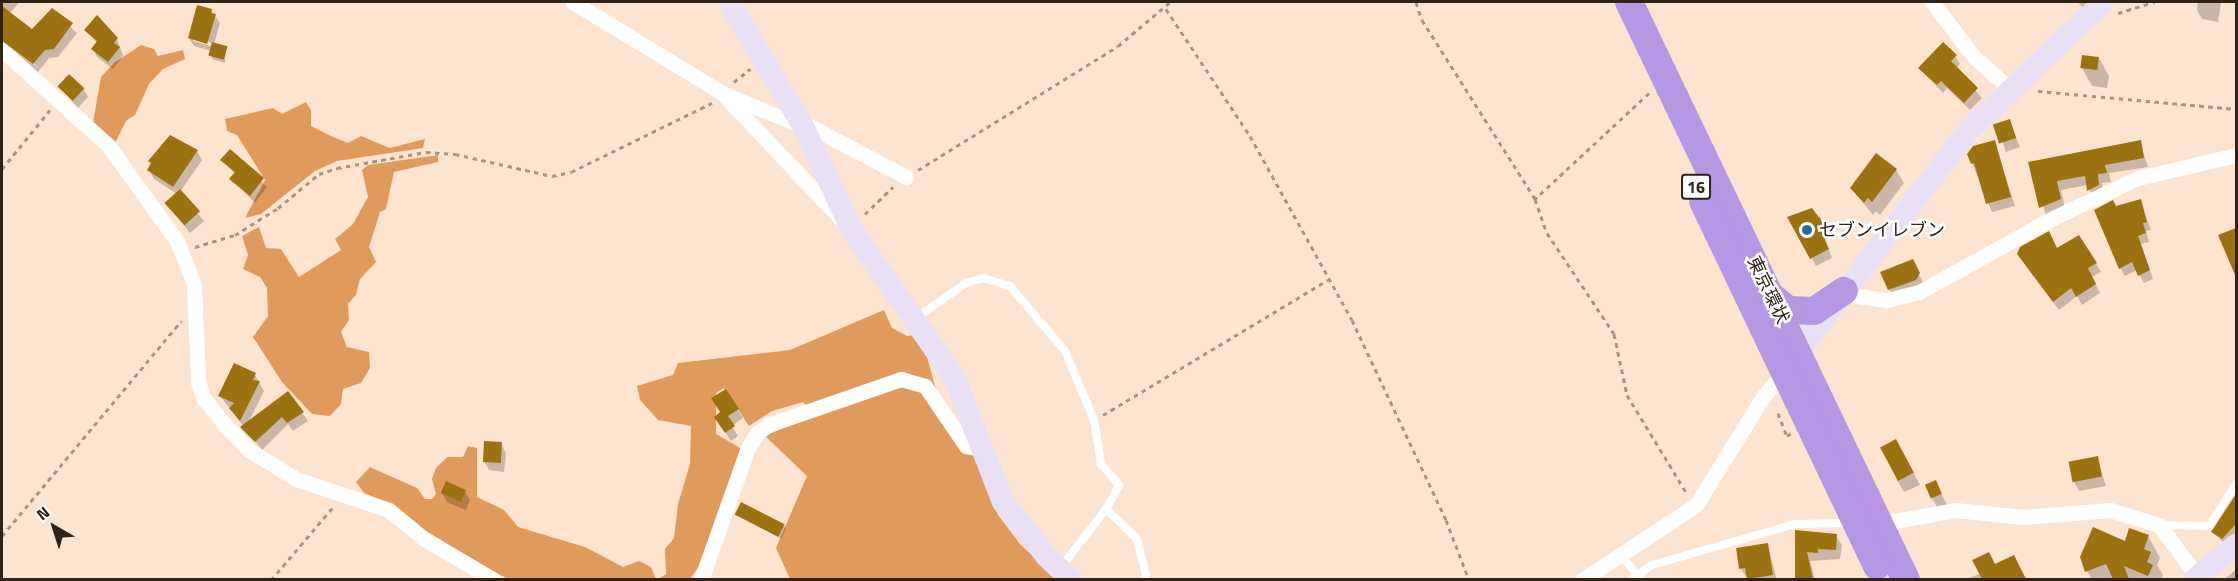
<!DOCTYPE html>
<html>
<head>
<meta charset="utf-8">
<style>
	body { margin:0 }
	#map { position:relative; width:2238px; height:581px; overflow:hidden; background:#fde4d0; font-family:"Titillium Web","Noto Sans JP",sans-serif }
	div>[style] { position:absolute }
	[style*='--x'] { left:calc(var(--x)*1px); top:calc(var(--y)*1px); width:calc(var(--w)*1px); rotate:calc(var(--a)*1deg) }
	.forest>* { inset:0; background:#e09b5c }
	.shadow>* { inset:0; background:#0003 }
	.building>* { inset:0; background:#9c7210; transform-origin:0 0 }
	.path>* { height:3px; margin-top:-1.5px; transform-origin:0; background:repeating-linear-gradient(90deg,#a89482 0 4.5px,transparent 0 9px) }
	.lane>* { height:8px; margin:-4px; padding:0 4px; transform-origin:4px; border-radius:4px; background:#fff }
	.street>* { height:15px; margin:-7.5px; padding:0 7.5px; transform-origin:7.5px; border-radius:7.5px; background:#fff }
	.secondary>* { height:22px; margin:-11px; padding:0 11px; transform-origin:11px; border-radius:11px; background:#e9e0f7 }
	.highway>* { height:28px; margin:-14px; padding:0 14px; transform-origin:14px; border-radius:14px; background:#b697e3 }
	.dots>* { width:16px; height:16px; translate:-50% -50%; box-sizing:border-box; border:3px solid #fff; border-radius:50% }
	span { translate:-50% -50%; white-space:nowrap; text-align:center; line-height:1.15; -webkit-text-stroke:5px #fff; paint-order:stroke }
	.shield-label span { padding:2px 4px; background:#fff; border:2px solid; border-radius:4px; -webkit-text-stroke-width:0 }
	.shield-label { font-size:16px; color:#302215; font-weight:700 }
	.poi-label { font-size:18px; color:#302215 }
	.left { translate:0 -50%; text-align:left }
	.street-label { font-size:18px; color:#302215 }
	.frame { position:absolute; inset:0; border:3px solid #302215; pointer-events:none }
	.north { position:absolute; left:24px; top:497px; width:60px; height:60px; -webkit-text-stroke:4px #fff; paint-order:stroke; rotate:321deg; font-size:16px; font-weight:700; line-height:24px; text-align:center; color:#302215 }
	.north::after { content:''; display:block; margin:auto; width:21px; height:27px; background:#302215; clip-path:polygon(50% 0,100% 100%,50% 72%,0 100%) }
</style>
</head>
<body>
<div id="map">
	<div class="forest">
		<div style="clip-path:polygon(141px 45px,154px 49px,158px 56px,183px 50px,185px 59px,163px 69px,149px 84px,135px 115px,126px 121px,114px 145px,93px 123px,101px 77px,114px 63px)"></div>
		<div style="clip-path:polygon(306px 102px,311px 110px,311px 126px,333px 137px,348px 143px,361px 136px,390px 148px,425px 139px,423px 148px,337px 161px,315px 171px,261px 214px,245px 218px,265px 180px,237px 135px,227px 131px,225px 119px,273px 108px,282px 114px)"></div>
		<div style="clip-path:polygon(438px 155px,438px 162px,394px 172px,386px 209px,380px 212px,369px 247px,376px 262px,360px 279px,356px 295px,348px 304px,349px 320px,341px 332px,347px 347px,369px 352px,370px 368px,361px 383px,343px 389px,341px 404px,330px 416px,312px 414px,282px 382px,253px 337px,268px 316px,267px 288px,260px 277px,243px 269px,248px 255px,242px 236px,259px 227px,266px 248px,281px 249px,299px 277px,341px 250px,335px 239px,353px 224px,368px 197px,362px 170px,368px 165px)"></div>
		<div style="clip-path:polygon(884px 310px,892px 328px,907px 336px,921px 334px,936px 390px,975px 458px,998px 515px,1020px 544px,1057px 579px,790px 579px,776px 548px,807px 476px,765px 436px,813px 414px,803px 402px,772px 411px,749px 426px,724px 388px,716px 393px,716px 434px,742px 449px,702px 562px,690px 579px,659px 579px,666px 574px,665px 549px,674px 538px,678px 504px,690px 464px,691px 426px,658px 420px,640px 400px,637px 386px,673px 375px,678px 363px,790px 350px)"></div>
		<div style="clip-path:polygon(468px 446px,477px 448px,477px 497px,504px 510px,518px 527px,585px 547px,623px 567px,639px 561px,651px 567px,656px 579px,508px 579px,451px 549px,381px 500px,364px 493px,356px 482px,370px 467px,417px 488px,425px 499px,432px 499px,436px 494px,432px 479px,436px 468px,447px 457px,463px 457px)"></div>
	</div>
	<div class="shadow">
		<div style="clip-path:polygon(2px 2px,20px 2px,9px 14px,32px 31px,52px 10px,77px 33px,58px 57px,49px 58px,38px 72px,13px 50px,39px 68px,8px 41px,2px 28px)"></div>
		<div style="clip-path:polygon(2078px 2px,2103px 2px,2087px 13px)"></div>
		<div style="clip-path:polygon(2198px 2px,2221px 2px,2218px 22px,2202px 19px,2197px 10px)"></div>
		<div style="clip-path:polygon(evenodd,211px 10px,220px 23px,214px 44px,226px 48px,225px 63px,212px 59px,211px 51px,194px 46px,189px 38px,211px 10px,193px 38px,215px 44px,214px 47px,193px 41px,193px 38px)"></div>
		<div style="clip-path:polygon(86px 30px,117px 39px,123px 56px,113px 69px,97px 57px,93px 49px,97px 43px)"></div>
		<div style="clip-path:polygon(1955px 56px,1960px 64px,1956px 69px,1982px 98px,1970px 110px,1947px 88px,1943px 93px,1920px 69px)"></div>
		<div style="clip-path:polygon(2099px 58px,2109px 76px,2107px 88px,2092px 86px,2082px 68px)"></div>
		<div style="clip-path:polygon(60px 87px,83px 88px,88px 97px,78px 108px)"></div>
		<div style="clip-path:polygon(2009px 121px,2020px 147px,2006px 152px,1997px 125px)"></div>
		<div style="clip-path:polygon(1994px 141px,2015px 206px,1992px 212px,1972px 163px)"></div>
		<div style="clip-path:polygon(2140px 142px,2148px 167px,2109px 173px,2111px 182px,2102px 183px,2104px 194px,2093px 199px,2088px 185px,2061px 190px,2065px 208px,2046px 216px,2030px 163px)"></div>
		<div style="clip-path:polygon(197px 151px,202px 160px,180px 192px,204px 221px,190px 233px,167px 204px,177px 194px,154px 179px,149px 170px)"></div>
		<div style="clip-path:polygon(230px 151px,267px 187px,255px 203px,231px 179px,235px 174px,222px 160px)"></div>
		<div style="clip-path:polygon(1896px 170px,1904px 183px,1880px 215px,1876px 211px,1873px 215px,1852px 189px)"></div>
		<div style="clip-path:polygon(2140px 201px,2151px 230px,2146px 231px,2149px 242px,2141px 244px,2153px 279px,2144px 283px,2137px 270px,2125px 276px,2120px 268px,2116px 208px)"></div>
		<div style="clip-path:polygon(1820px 217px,1830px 237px,1825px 240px,1832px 258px,1816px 266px,1790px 218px)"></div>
		<div style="clip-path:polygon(2236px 230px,2236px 275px,2220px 236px)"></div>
		<div style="clip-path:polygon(2079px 237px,2101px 272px,2092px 277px,2100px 293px,2082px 305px,2077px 296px,2059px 310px,2024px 263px)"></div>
		<div style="clip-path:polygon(1912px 261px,1926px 288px,1897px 303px,1889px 289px)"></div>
		<div style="clip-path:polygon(255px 375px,264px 391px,248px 423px,288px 393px,308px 421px,293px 431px,288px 424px,262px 450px,220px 396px)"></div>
		<div style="clip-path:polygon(725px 391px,743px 418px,732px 426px,738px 436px,731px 441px,721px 426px)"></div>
		<div style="clip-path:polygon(501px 444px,506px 453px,504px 472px,489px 470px,484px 461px)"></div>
		<div style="clip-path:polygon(1903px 453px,1920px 485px,1904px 492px,1897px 480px)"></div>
		<div style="clip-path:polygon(2097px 458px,2106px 486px,2079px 491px,2074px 482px)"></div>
		<div style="clip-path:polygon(1935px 482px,1951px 512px,1942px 516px,1932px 498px)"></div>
		<div style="clip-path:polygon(465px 492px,470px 500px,466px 510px,447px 502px,442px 493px)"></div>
		<div style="clip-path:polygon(2236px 497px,2236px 537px,2228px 547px,2213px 532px)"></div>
		<div style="clip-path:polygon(737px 515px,784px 525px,786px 529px,781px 539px)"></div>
		<div style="clip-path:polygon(1796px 532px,1836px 536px,1842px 545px,1840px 559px,1810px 561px,1815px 580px,1797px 580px)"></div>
		<div style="clip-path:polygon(2148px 536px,2160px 558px,2157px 565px,2163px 575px,2161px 580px,2092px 580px,2087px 571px,2126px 543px)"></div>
		<div style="clip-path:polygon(1767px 544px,1777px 580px,1748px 580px,1741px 569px)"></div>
		<div style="clip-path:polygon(1995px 566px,2021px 570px,2025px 580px,1966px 580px)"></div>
		<div style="clip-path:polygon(2236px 569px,2236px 580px,2224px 580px)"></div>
	</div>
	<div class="building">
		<div style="clip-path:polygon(197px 5px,212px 9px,211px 13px,216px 14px,207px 44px,188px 38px)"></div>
		<div style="clip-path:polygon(2px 6px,32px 29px,52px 8px,73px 23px,54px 49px,45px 50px,33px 64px,2px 41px)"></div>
		<div style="clip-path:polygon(97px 15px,118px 38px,114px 43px,120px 47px,108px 62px,91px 49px,97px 41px,84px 30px)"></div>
		<div style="left:212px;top:42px;width:16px;height:14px;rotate:15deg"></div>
		<div style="clip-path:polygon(1943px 42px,1957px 55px,1951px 61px,1978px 88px,1964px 103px,1941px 81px,1937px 85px,1918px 68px)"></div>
		<div style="left:2082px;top:55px;width:17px;height:13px;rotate:7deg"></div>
		<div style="left:69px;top:74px;width:21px;height:17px;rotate:43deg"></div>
		<div style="left:2010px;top:119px;width:20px;height:18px;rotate:72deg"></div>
		<div style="clip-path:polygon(170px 135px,198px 150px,173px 187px,147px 170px,151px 163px,148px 161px)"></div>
		<div style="clip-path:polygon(1995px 140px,2011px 197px,1986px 204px,1974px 163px,1971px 164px,1967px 154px,1973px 146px)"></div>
		<div style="clip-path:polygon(2141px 140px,2144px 158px,2105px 165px,2107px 173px,2098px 174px,2099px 185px,2087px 191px,2085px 176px,2057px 181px,2061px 199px,2039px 208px,2028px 162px)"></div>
		<div style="clip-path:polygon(230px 149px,264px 178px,250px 196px,229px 179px,235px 172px,220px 160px)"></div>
		<div style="clip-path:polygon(1876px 153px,1897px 169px,1872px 202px,1868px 198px,1864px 203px,1850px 188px)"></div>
		<div style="left:180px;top:189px;width:30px;height:21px;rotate:48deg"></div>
		<div style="clip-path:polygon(2141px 199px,2147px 222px,2143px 223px,2146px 233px,2138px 236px,2150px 270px,2138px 276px,2132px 262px,2119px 269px,2094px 210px,2113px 200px,2116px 206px)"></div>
		<div style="clip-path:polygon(1812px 208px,1827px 228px,1821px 231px,1829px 249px,1810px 259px,1787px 217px)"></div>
		<div style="clip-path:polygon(2236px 228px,2236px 275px,2235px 275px,2218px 235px)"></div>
		<div style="clip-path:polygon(2049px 231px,2057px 248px,2079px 235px,2097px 263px,2088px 268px,2096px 284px,2076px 297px,2071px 288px,2053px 302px,2017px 254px,2020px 247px)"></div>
		<div style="clip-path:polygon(1913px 259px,1920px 273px,1916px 280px,1888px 290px,1880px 272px)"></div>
		<div style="clip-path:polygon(234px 363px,256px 373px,253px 380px,260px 381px,240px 421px,229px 408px,234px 403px,218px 396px)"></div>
		<div style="clip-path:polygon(726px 389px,739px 409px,728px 416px,735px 426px,725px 433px,714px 417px,720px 412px,711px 398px)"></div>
		<div style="clip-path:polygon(288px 391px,304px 412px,287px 423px,282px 417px,255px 442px,240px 427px)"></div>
		<div style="left:1896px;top:439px;width:38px;height:18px;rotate:62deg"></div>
		<div style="left:484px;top:441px;width:18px;height:21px;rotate:3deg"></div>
		<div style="left:2098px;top:456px;width:21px;height:30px;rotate:79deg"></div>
		<div style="left:1936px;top:480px;width:15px;height:12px;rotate:67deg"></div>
		<div style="left:446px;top:481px;width:22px;height:13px;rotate:24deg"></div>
		<div style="clip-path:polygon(2236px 494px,2236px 524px,2222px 539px,2211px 532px)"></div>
		<div style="left:741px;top:502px;width:49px;height:14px;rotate:27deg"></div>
		<div style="clip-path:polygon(2093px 527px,2125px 541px,2129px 528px,2149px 535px,2144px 549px,2151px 552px,2147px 562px,2153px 565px,2148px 576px,2124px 566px,2129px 579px,2113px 579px,2106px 564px,2085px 572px,2080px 557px)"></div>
		<div style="clip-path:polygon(1795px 530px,1837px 534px,1836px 550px,1818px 549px,1818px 553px,1807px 552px,1813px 579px,1795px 579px)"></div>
		<div style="clip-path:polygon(1768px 543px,1773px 575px,1747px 579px,1745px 568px,1739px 569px,1736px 548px)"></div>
		<div style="clip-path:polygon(1989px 552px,1995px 564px,2014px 555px,2026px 579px,1982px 579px,1972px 560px)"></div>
	</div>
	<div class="path">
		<div style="--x:1416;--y:2;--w:19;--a:72"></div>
		<div style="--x:1422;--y:20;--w:212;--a:57.7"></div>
		<div style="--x:1166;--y:9;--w:152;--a:56.5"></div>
		<div style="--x:1250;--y:136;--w:210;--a:61"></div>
		<div style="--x:1352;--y:320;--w:221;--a:64.8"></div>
		<div style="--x:1446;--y:520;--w:64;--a:69"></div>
		<div style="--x:2118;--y:13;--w:38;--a:-17"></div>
		<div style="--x:734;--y:82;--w:21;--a:-39"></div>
		<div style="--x:2038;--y:91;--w:199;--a:5.2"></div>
		<div style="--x:1649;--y:93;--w:156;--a:137.1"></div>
		<div style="--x:1535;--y:199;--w:36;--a:71"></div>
		<div style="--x:1547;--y:233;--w:121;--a:56.4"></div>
		<div style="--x:1614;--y:334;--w:62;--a:78"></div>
		<div style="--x:1627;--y:395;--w:114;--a:58.7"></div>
		<div style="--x:2;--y:169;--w:76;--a:-50.9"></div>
		<div style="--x:918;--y:170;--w:235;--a:-31.8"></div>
		<div style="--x:1118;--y:46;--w:68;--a:-40.2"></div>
		<div style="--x:865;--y:214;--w:39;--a:-44"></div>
		<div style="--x:195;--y:247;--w:42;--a:-16.7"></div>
		<div style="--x:235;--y:235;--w:51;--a:-32.1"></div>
		<div style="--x:278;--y:208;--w:53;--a:-39.7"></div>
		<div style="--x:319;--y:174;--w:19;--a:-18"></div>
		<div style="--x:337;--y:168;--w:90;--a:-10.2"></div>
		<div style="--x:426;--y:152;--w:29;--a:4"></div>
		<div style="--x:455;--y:154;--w:99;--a:12.8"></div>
		<div style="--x:552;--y:176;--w:19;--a:-12"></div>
		<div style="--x:571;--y:172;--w:157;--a:-26.1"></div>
		<div style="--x:1778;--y:413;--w:25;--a:69"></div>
		<div style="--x:1787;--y:436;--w:5;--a:-37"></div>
		<div style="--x:1103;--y:415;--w:262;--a:-31"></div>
		<div style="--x:2;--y:536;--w:280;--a:-50.2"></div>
		<div style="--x:271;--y:580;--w:97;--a:-49.6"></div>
	</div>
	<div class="lane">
		<div style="--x:916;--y:318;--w:61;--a:-35"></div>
		<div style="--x:966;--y:283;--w:18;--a:-16"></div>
		<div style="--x:983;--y:278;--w:28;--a:17"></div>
		<div style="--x:1010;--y:286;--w:85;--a:49.8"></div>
		<div style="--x:1065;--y:351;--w:75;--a:67.2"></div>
		<div style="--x:1094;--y:420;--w:45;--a:81"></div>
		<div style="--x:1101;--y:464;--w:28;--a:49"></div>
		<div style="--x:1119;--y:485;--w:27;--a:118"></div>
		<div style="--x:1106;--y:509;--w:73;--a:127.8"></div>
		<div style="--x:1106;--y:509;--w:43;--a:44.1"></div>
		<div style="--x:1137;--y:539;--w:37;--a:76"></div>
		<div style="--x:1146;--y:575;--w:5;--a:112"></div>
		<div style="--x:2161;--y:525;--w:48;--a:1.2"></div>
		<div style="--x:2209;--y:526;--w:50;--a:-57.3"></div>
		<div style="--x:1620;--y:554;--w:34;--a:50"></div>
		<div style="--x:1631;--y:580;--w:26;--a:-36"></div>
		<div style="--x:1652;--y:565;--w:149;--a:-16"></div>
		<div style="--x:1795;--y:524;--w:54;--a:-1.1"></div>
	</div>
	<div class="street">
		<div style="--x:573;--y:2;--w:177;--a:31.4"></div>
		<div style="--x:724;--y:94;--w:85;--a:22.1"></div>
		<div style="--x:1932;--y:2;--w:71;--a:52.5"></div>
		<div style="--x:1975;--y:58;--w:45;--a:41.4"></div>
		<div style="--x:2;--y:50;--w:142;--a:41.9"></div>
		<div style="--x:108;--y:145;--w:118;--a:54.3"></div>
		<div style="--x:177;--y:241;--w:47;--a:68.9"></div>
		<div style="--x:194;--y:285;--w:97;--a:87.6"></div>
		<div style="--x:198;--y:382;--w:18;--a:71"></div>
		<div style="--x:204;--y:399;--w:35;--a:51"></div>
		<div style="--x:226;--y:426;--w:33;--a:46"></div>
		<div style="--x:249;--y:450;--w:55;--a:31.7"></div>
		<div style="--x:296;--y:479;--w:98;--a:18.4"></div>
		<div style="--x:389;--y:510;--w:44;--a:39.5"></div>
		<div style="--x:423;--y:538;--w:82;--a:30.6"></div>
		<div style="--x:724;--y:95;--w:170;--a:46.7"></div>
		<div style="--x:800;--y:121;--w:120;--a:27.8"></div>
		<div style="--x:1846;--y:288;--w:14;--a:36"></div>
		<div style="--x:1857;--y:296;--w:30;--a:8"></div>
		<div style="--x:1887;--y:300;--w:33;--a:-14"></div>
		<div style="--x:1919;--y:292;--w:155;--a:-28.9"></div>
		<div style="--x:2055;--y:217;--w:92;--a:-25.2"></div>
		<div style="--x:2138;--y:178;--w:101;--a:-13.2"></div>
		<div style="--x:1873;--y:521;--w:22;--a:0"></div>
		<div style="--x:1895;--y:521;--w:61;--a:-10.4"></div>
		<div style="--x:1955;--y:510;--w:69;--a:5.8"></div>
		<div style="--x:2024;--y:517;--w:86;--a:-4.7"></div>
		<div style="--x:2110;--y:510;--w:51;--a:17"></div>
		<div style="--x:2159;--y:525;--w:64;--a:53.3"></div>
		<div style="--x:701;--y:580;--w:138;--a:-70.5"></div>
		<div style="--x:747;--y:450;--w:20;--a:-60"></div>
		<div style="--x:757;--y:433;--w:14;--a:-36"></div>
		<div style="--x:768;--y:425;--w:141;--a:-19.1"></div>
		<div style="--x:901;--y:379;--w:25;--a:16"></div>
		<div style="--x:925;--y:386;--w:73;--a:55.7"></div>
		<div style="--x:966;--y:446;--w:15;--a:11"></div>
		<div style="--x:1582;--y:580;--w:136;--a:-33.3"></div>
		<div style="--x:1696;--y:505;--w:127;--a:-58.2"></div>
		<div style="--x:1763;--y:397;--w:32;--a:-51"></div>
	</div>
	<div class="secondary">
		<div style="--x:729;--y:2;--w:144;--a:59.2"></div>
		<div style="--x:803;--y:126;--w:115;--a:64.8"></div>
		<div style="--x:852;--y:230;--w:181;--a:55.3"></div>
		<div style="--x:955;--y:379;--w:132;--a:68.7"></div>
		<div style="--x:1003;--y:502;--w:70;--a:51.3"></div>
		<div style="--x:1047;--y:557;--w:34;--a:43"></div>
		<div style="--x:1790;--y:363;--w:292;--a:-52.5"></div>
		<div style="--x:1968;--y:131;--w:187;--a:-43.7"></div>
		<div style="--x:2194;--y:580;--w:55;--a:-39.8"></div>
	</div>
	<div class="highway">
		<div style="--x:1629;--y:2;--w:641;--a:64.39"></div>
		<div style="--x:1703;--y:201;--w:404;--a:64.5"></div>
		<div style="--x:1772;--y:297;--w:21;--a:39"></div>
		<div style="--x:1788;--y:310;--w:26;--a:2"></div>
		<div style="--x:1814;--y:311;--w:36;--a:-34"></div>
	</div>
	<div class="dots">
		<div style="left:1807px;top:230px;background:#206ea0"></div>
	</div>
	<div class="shield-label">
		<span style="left:1696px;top:187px">16</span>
	</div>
	<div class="poi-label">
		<span class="left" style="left:1819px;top:230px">セブンイレブン</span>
	</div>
	<div class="street-label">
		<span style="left:1768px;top:290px;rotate:64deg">東京環状</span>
	</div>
	<div class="frame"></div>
	<div class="north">N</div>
</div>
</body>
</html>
